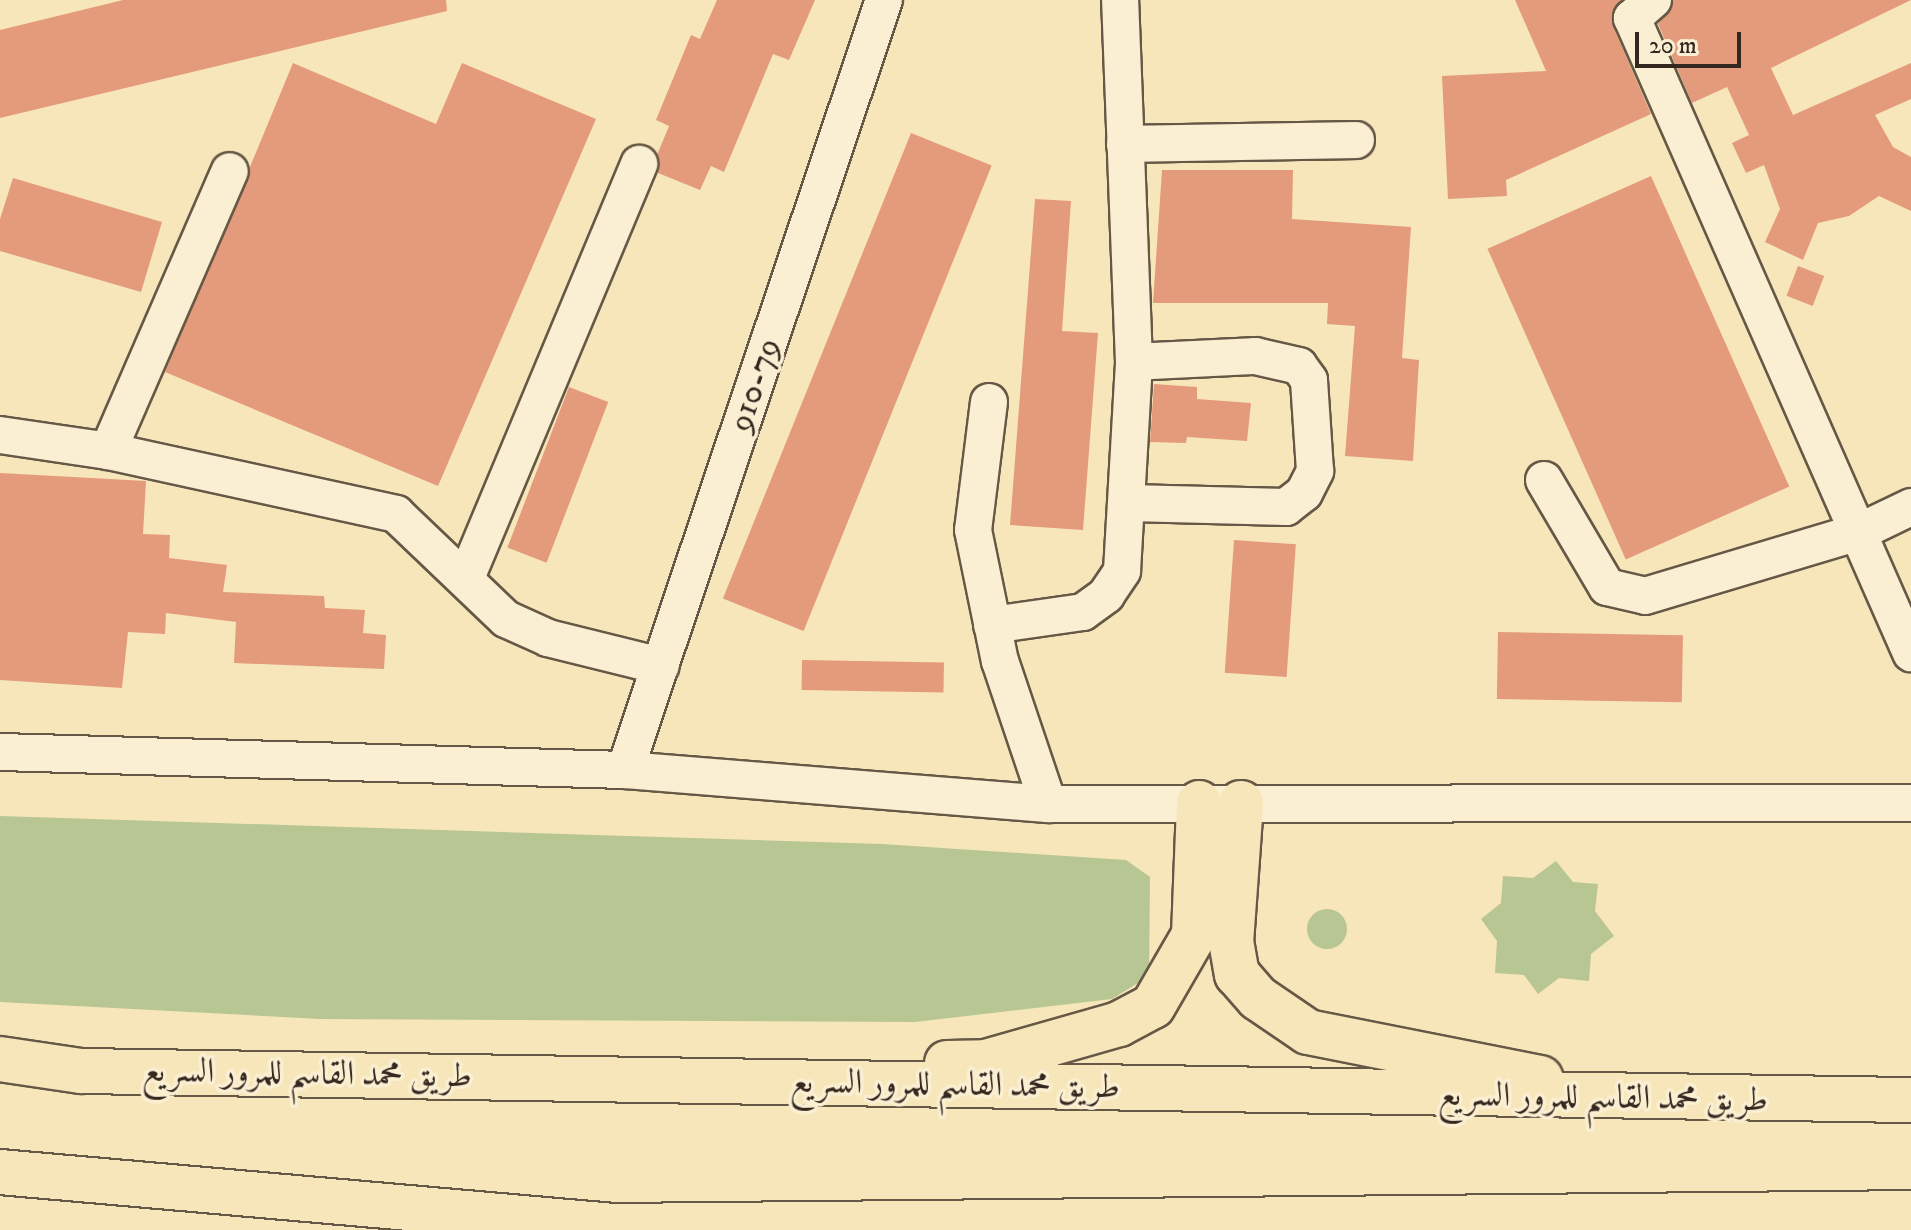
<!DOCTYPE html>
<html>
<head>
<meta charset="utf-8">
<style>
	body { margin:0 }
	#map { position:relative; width:1911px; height:1230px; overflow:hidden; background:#f7e6ba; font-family:"IM FELL DW Pica",Amiri,serif }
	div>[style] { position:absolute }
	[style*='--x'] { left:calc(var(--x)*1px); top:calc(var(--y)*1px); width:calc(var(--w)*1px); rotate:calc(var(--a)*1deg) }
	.green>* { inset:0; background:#b8c693 }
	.round { border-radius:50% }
	.building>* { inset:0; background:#e49b7b; transform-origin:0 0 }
	.roads { filter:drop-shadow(2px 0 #665846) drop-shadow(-2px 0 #665846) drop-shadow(0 2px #665846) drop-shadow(0 -2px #665846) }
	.minor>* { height:36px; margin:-18px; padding:0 18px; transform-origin:18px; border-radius:18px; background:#faefd2 }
	.highway>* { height:44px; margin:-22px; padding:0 22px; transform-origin:22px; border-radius:22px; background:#f7e6ba }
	span { translate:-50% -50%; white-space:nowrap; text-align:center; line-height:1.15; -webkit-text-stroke:7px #faefd2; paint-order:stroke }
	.street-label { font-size:34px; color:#352820 }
	.scale { position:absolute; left:1635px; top:32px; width:106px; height:36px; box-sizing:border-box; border:4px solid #352820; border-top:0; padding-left:10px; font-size:24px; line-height:28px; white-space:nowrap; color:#352820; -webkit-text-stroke:6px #faefd2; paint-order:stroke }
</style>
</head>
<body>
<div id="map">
	<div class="green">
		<div style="clip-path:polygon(0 816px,882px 844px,1126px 860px,1150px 877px,1149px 976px,1112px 999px,915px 1022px,320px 1019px,0 1002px)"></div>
		<div style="clip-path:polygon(1556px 861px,1573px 882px,1598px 884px,1595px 911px,1614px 936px,1591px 954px,1589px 981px,1559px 978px,1538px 994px,1524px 975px,1495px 973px,1497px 941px,1481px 919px,1501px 903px,1503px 876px,1533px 878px)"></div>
		<div class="round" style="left:1307px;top:909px;width:40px;height:40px"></div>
	</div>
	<div class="building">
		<div style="clip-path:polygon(123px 0,446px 0,447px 11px,0 118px,0 30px)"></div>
		<div style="clip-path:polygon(717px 0,815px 0,789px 60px,773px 54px,724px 172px,711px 166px,700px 190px,658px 173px,657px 155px,669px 126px,656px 120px,691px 35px,700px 39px)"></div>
		<div style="clip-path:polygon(1515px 0,1621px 0,1612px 12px,1613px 26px,1651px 114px,1506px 180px,1507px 196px,1448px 199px,1442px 76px,1546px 71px)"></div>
		<div style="clip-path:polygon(1673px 0,1911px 0,1771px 68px,1793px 115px,1911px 63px,1911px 99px,1875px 115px,1893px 147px,1911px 157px,1911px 211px,1879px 196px,1849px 216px,1818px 223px,1803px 260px,1765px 242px,1780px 209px,1764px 165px,1746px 173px,1732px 143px,1749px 135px,1727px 87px,1692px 103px,1658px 24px)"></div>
		<div style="clip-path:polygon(293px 63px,436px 124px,462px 63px,596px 119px,438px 486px,165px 372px)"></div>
		<div style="left:911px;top:133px;width:87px;height:502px;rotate:22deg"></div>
		<div style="clip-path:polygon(1162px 170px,1293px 170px,1292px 219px,1411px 227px,1402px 358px,1419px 360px,1413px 461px,1345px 456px,1355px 326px,1327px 324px,1328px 303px,1153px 303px)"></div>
		<div style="left:1651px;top:176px;width:340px;height:179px;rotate:66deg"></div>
		<div style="clip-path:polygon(13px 178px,162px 222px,141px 292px,0 251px,0 219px)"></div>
		<div style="clip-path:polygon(1035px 199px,1071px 201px,1062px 331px,1098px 333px,1083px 530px,1010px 525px)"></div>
		<div style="left:1798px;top:266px;width:28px;height:32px;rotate:21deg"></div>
		<div style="clip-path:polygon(1154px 384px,1197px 387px,1197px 399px,1251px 403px,1247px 441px,1187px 437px,1186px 443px,1150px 442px)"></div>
		<div style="left:569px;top:387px;width:42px;height:172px;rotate:21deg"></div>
		<div style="clip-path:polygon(0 473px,146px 481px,143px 534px,170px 535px,169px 558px,227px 565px,223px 592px,324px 596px,325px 608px,365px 610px,363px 633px,386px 635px,384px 669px,234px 663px,236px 622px,166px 613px,165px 634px,128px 632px,122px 688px,0 680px)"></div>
		<div style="left:1234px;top:540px;width:62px;height:133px;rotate:4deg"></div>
		<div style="left:1498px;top:632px;width:185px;height:67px;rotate:1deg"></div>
		<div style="left:802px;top:660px;width:142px;height:30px;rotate:1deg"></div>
	</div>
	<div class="roads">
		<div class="minor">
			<div style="--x:1653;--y:0;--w:28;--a:139"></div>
			<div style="--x:1632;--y:18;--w:694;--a:66.28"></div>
			<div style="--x:1125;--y:144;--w:231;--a:-1"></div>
			<div style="--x:989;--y:402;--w:129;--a:97.1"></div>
			<div style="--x:973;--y:530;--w:134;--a:78.4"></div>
			<div style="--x:1000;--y:661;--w:151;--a:71.4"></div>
			<div style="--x:0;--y:435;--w:109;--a:8.4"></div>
			<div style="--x:108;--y:451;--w:295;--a:12.3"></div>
			<div style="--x:396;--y:514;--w:152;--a:43.7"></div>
			<div style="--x:506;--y:619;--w:46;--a:24.3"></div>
			<div style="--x:548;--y:638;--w:116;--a:13.9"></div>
			<div style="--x:108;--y:451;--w:305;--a:-66.5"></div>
			<div style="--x:1544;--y:480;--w:124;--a:59.5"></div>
			<div style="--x:1607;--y:587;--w:39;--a:13"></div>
			<div style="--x:1645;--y:596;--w:223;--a:-16.7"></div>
			<div style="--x:1859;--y:532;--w:58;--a:-25.7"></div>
			<div style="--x:1130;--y:503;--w:156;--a:1.5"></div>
			<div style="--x:1286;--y:507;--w:23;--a:-38"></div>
			<div style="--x:1304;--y:493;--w:25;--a:-63"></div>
			<div style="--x:1315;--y:471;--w:91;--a:-93.8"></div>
			<div style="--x:1309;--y:380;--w:17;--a:-126"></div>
			<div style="--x:1299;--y:366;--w:45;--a:-167.2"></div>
			<div style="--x:1255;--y:356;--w:121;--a:177.2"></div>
			<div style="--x:466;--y:578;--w:449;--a:-67.3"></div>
			<div style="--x:992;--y:625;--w:92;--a:-8.1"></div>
			<div style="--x:1083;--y:612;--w:29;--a:-36"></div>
			<div style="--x:1106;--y:595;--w:29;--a:-56"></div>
			<div style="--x:1122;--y:571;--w:209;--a:-86.7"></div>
			<div style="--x:1134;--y:362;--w:362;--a:-92.2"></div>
			<div style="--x:0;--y:752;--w:625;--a:1.65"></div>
			<div style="--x:625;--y:770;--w:424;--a:4.6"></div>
			<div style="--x:1048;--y:804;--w:863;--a:-0.07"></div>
			<div style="--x:625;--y:770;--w:812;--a:-71.41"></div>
		</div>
		<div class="highway">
			<div style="--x:1241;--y:803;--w:138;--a:94.1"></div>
			<div style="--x:1231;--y:941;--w:34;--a:80"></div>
			<div style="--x:1237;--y:974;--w:32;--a:49"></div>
			<div style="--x:1258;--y:998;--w:60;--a:34.2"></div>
			<div style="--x:1308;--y:1032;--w:237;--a:11.2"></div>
			<div style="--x:0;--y:1059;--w:82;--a:8.4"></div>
			<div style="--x:81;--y:1071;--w:1830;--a:0.91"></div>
			<div style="--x:947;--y:1063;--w:39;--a:-1"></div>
			<div style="--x:986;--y:1062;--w:138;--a:-15.9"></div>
			<div style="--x:1119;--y:1024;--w:38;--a:-28"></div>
			<div style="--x:1153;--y:1006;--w:82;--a:-60"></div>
			<div style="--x:1194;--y:935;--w:132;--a:-87.8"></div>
			<div style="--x:0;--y:1172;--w:615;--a:5.03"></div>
			<div style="--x:613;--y:1226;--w:1298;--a:-0.57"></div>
		</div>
	</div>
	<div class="street-label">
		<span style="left:755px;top:385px;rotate:-71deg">910-79</span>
		<span style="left:307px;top:1074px;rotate:1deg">طريق محمد القاسم للمرور السريع</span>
		<span style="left:955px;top:1085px;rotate:1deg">طريق محمد القاسم للمرور السريع</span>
		<span style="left:1603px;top:1098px;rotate:1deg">طريق محمد القاسم للمرور السريع</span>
	</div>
	<div class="scale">20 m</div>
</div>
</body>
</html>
